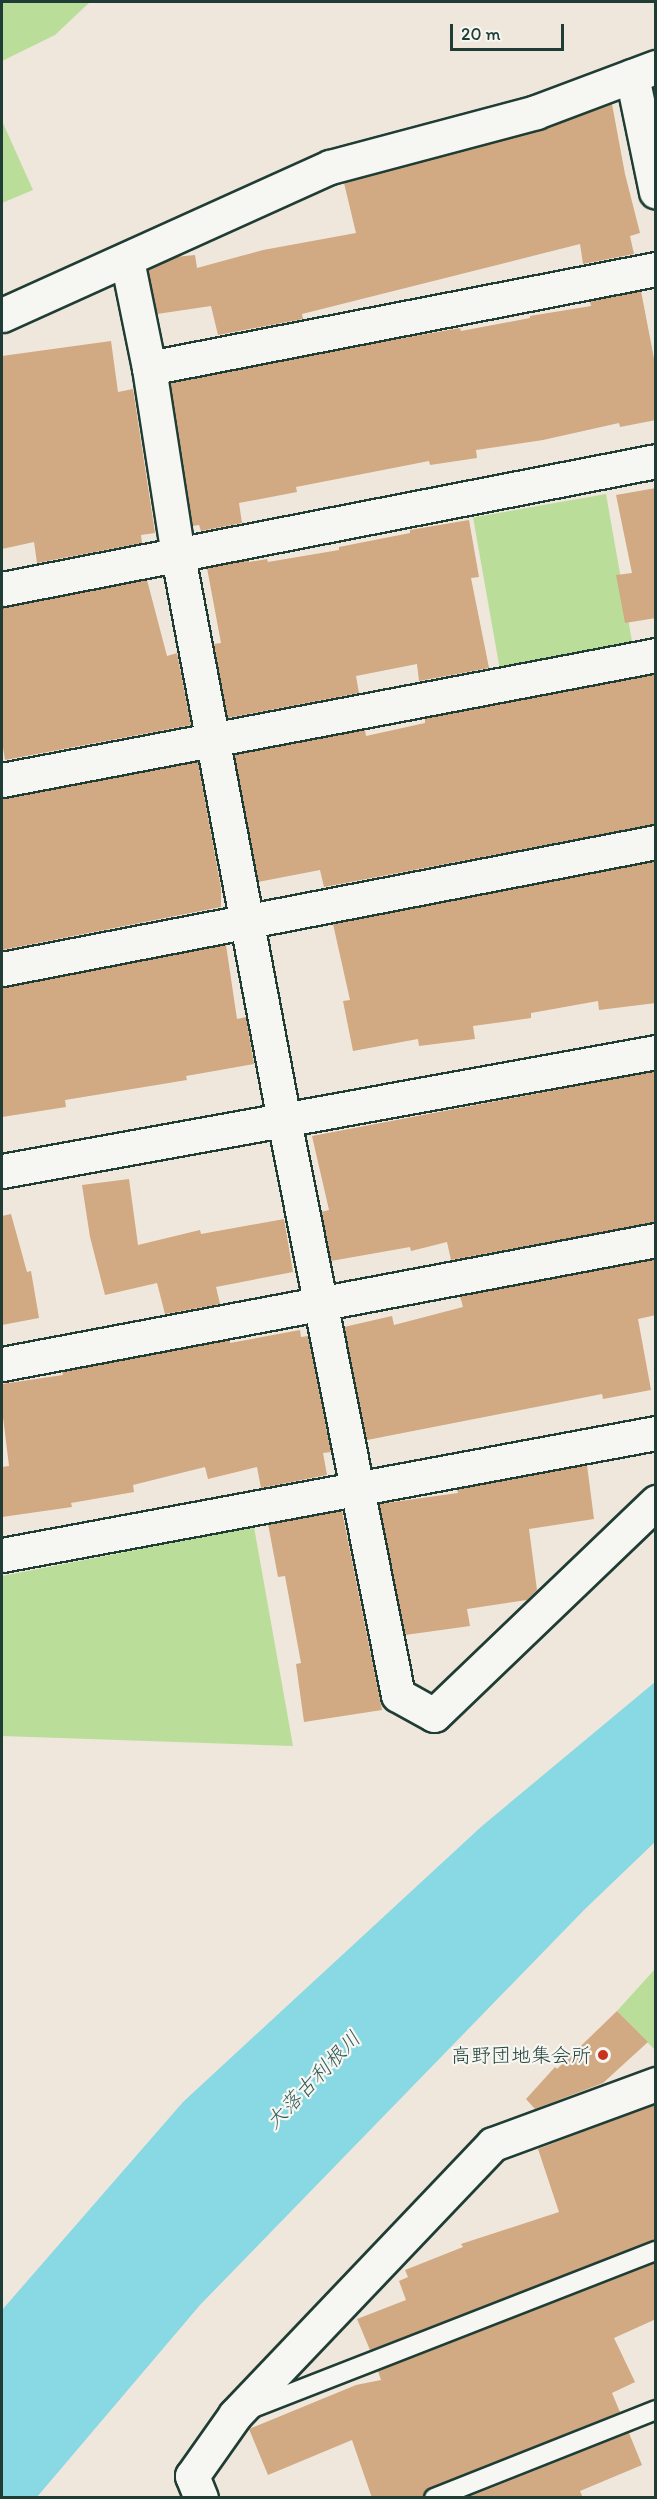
<!DOCTYPE html>
<html>
<head>
<meta charset="utf-8">
<style>
	body { margin:0 }
	#map { position:relative; width:657px; height:2499px; overflow:hidden; background:#efe7dc; font-family:Itim,"Klee One",sans-serif }
	div>[style] { position:absolute }
	[style*='--x'] { left:calc(var(--x)*1px); top:calc(var(--y)*1px); width:calc(var(--w)*1px); rotate:calc(var(--a)*1deg) }
	.green>* { inset:0; background:#bade99; transform-origin:0 0 }
	.water>* { inset:0; background:#88d9e4 }
	.building>* { inset:0; background:#d1a982 }
	.roads { filter:drop-shadow(2px 0 #1f3d34) drop-shadow(-2px 0 #1f3d34) drop-shadow(0 2px #1f3d34) drop-shadow(0 -2px #1f3d34) }
	.lane>* { height:18px; margin:-9px; padding:0 9px; transform-origin:9px; border-radius:9px; background:#f6f6f2 }
	.street>* { height:33px; margin:-16.5px; padding:0 16.5px; transform-origin:16.5px; border-radius:16.5px; background:#f6f6f2 }
	.dots>* { width:16px; height:16px; translate:-50% -50%; box-sizing:border-box; border:3px solid #f6f6f2; border-radius:50% }
	span { translate:-50% -50%; white-space:nowrap; text-align:center; line-height:1.15; -webkit-text-stroke:4.5px #f6f6f2; paint-order:stroke }
	.poi-label { font-size:20px; color:#1f3d34 }
	.right { translate:-100% -50%; text-align:right }
	.water-label { font-size:21px; color:#345c57; font-style:italic }
	.frame { position:absolute; inset:0; border:3px solid #1f3d34; pointer-events:none }
	.scale { position:absolute; left:450px; top:24px; width:114px; height:27px; box-sizing:border-box; border:3px solid #1f3d34; border-top:0; padding-left:8px; font-size:18px; line-height:21px; white-space:nowrap; color:#1f3d34; -webkit-text-stroke:4px #f6f6f2; paint-order:stroke }
</style>
</head>
<body>
<div id="map">
	<div class="green">
		<div style="clip-path:polygon(2px 2px,90px 2px,55px 35px,2px 61px)"></div>
		<div style="clip-path:polygon(2px 121px,33px 190px,2px 203px)"></div>
		<div style="left:606px;top:494px;width:158px;height:135px;rotate:80deg"></div>
		<div style="clip-path:polygon(254px 1527px,293px 1746px,2px 1736px,2px 1576px)"></div>
		<div style="clip-path:polygon(655px 1969px,655px 2050px,617px 2011px)"></div>
	</div>
	<div class="water">
		<div style="clip-path:polygon(655px 1682px,655px 1842px,584px 1910px,200px 2305px,37px 2497px,2px 2497px,2px 2310px,183px 2102px,482px 1826px)"></div>
	</div>
	<div class="building">
		<div style="clip-path:polygon(612px 104px,625px 174px,640px 233px,630px 236px,634px 254px,583px 264px,580px 244px,302px 314px,303px 319px,218px 335px,211px 306px,157px 314px,148px 270px,175px 257px,195px 255px,197px 268px,263px 250px,356px 233px,344px 183px,541px 130px)"></div>
		<div style="clip-path:polygon(641px 291px,656px 369px,656px 420px,620px 427px,619px 423px,543px 440px,476px 450px,477px 458px,430px 465px,429px 461px,296px 487px,297px 492px,239px 503px,242px 523px,201px 531px,199px 525px,192px 526px,170px 383px,392px 340px,460px 328px,461px 331px,530px 318px,530px 316px,591px 306px,590px 301px)"></div>
		<div style="clip-path:polygon(111px 341px,118px 392px,133px 389px,155px 533px,141px 535px,142px 543px,37px 563px,34px 542px,2px 549px,2px 356px)"></div>
		<div style="clip-path:polygon(656px 488px,656px 618px,625px 623px,616px 575px,632px 573px,616px 495px)"></div>
		<div style="clip-path:polygon(469px 520px,479px 577px,471px 578px,489px 668px,419px 681px,417px 664px,356px 676px,359px 693px,227px 718px,214px 644px,221px 643px,207px 568px,249px 560px,249px 562px,267px 559px,268px 562px,339px 550px,339px 547px,410px 533px,410px 530px)"></div>
		<div style="clip-path:polygon(147px 580px,167px 656px,177px 653px,191px 725px,5px 760px,2px 741px,2px 608px)"></div>
		<div style="clip-path:polygon(654px 674px,656px 824px,324px 887px,320px 870px,258px 882px,234px 755px,365px 730px,366px 736px,425px 723px,425px 718px)"></div>
		<div style="clip-path:polygon(198px 762px,221px 888px,221px 907px,2px 950px,2px 799px)"></div>
		<div style="clip-path:polygon(656px 861px,656px 1003px,599px 1010px,598px 1001px,531px 1013px,531px 1018px,473px 1026px,475px 1039px,419px 1046px,418px 1039px,353px 1051px,343px 1001px,350px 1000px,333px 924px)"></div>
		<div style="clip-path:polygon(226px 945px,237px 1019px,246px 1017px,254px 1064px,186px 1076px,187px 1080px,65px 1100px,66px 1107px,2px 1117px,2px 987px)"></div>
		<div style="clip-path:polygon(656px 1071px,656px 1222px,451px 1260px,447px 1242px,411px 1251px,410px 1247px,331px 1261px,321px 1212px,329px 1210px,312px 1136px)"></div>
		<div style="clip-path:polygon(129px 1179px,138px 1245px,200px 1230px,201px 1234px,284px 1219px,293px 1272px,216px 1287px,220px 1304px,165px 1314px,157px 1283px,105px 1295px,90px 1237px,82px 1185px)"></div>
		<div style="clip-path:polygon(11px 1214px,27px 1272px,31px 1271px,39px 1318px,2px 1325px,2px 1216px)"></div>
		<div style="clip-path:polygon(656px 1259px,656px 1315px,638px 1319px,651px 1390px,603px 1399px,602px 1394px,367px 1440px,344px 1327px,392px 1316px,394px 1325px,463px 1307px,460px 1296px)"></div>
		<div style="clip-path:polygon(300px 1330px,301px 1337px,308px 1336px,331px 1452px,323px 1453px,327px 1475px,261px 1488px,257px 1467px,208px 1479px,205px 1467px,133px 1485px,134px 1492px,71px 1503px,72px 1507px,2px 1517px,2px 1467px,9px 1466px,2px 1409px,2px 1384px,63px 1375px,62px 1372px,230px 1340px,230px 1343px)"></div>
		<div style="clip-path:polygon(587px 1465px,594px 1519px,529px 1529px,537px 1590px,527px 1600px,467px 1609px,470px 1626px,405px 1635px,379px 1504px,458px 1493px,457px 1489px)"></div>
		<div style="clip-path:polygon(342px 1511px,382px 1710px,304px 1722px,296px 1664px,301px 1663px,285px 1576px,278px 1577px,268px 1524px)"></div>
		<div style="clip-path:polygon(617px 2011px,648px 2042px,603px 2083px,535px 2109px,526px 2099px,555px 2067px,557px 2069px)"></div>
		<div style="clip-path:polygon(656px 2104px,656px 2240px,370px 2350px,357px 2319px,406px 2300px,399px 2281px,408px 2277px,405px 2270px,463px 2247px,461px 2244px,559px 2212px,538px 2149px)"></div>
		<div style="clip-path:polygon(656px 2263px,656px 2319px,614px 2338px,635px 2382px,612px 2393px,620px 2412px,430px 2488px,423px 2498px,372px 2498px,352px 2440px,268px 2475px,249px 2429px,356px 2385px,381px 2380px,378px 2371px)"></div>
		<div style="clip-path:polygon(629px 2433px,642px 2465px,580px 2491px,583px 2498px,466px 2498px)"></div>
	</div>
	<div class="roads">
		<div class="lane">
			<div style="--x:250;--y:2409;--w:436;--a:-21.3"></div>
			<div style="--x:434;--y:2498;--w:239;--a:-21.6"></div>
		</div>
		<div class="street">
			<div style="--x:632;--y:76;--w:118;--a:78.3"></div>
			<div style="--x:127;--y:260;--w:110;--a:78.5"></div>
			<div style="--x:149;--y:368;--w:190;--a:81.2"></div>
			<div style="--x:178;--y:556;--w:574;--a:79.36"></div>
			<div style="--x:284;--y:1120;--w:586;--a:78.79"></div>
			<div style="--x:398;--y:1695;--w:41;--a:29.1"></div>
			<div style="--x:434;--y:1715;--w:308;--a:-43.8"></div>
			<div style="--x:2;--y:315;--w:360;--a:-24.3"></div>
			<div style="--x:330;--y:167;--w:213;--a:-14.9"></div>
			<div style="--x:536;--y:112;--w:128;--a:-20.6"></div>
			<div style="--x:149;--y:368;--w:517;--a:-11.05"></div>
			<div style="--x:2;--y:589;--w:666;--a:-11.07"></div>
			<div style="--x:2;--y:780;--w:666;--a:-10.82"></div>
			<div style="--x:2;--y:969;--w:666;--a:-10.99"></div>
			<div style="--x:2;--y:1171;--w:665;--a:-10.31"></div>
			<div style="--x:2;--y:1364;--w:666;--a:-10.74"></div>
			<div style="--x:2;--y:1555;--w:665;--a:-10.57"></div>
			<div style="--x:201;--y:2498;--w:24;--a:-112"></div>
			<div style="--x:192;--y:2476;--w:75;--a:-54.8"></div>
			<div style="--x:235;--y:2415;--w:374;--a:-46.4"></div>
			<div style="--x:493;--y:2144;--w:174;--a:-20.2"></div>
		</div>
	</div>
	<div class="dots">
		<div style="left:603px;top:2055px;background:#c8321e"></div>
	</div>
	<div class="poi-label">
		<span class="right" style="left:591px;top:2055px">高野団地集会所</span>
	</div>
	<div class="water-label">
		<span style="left:313px;top:2080px;rotate:-46deg">大落古利根川</span>
	</div>
	<div class="frame"></div>
	<div class="scale">20 m</div>
</div>
</body>
</html>
